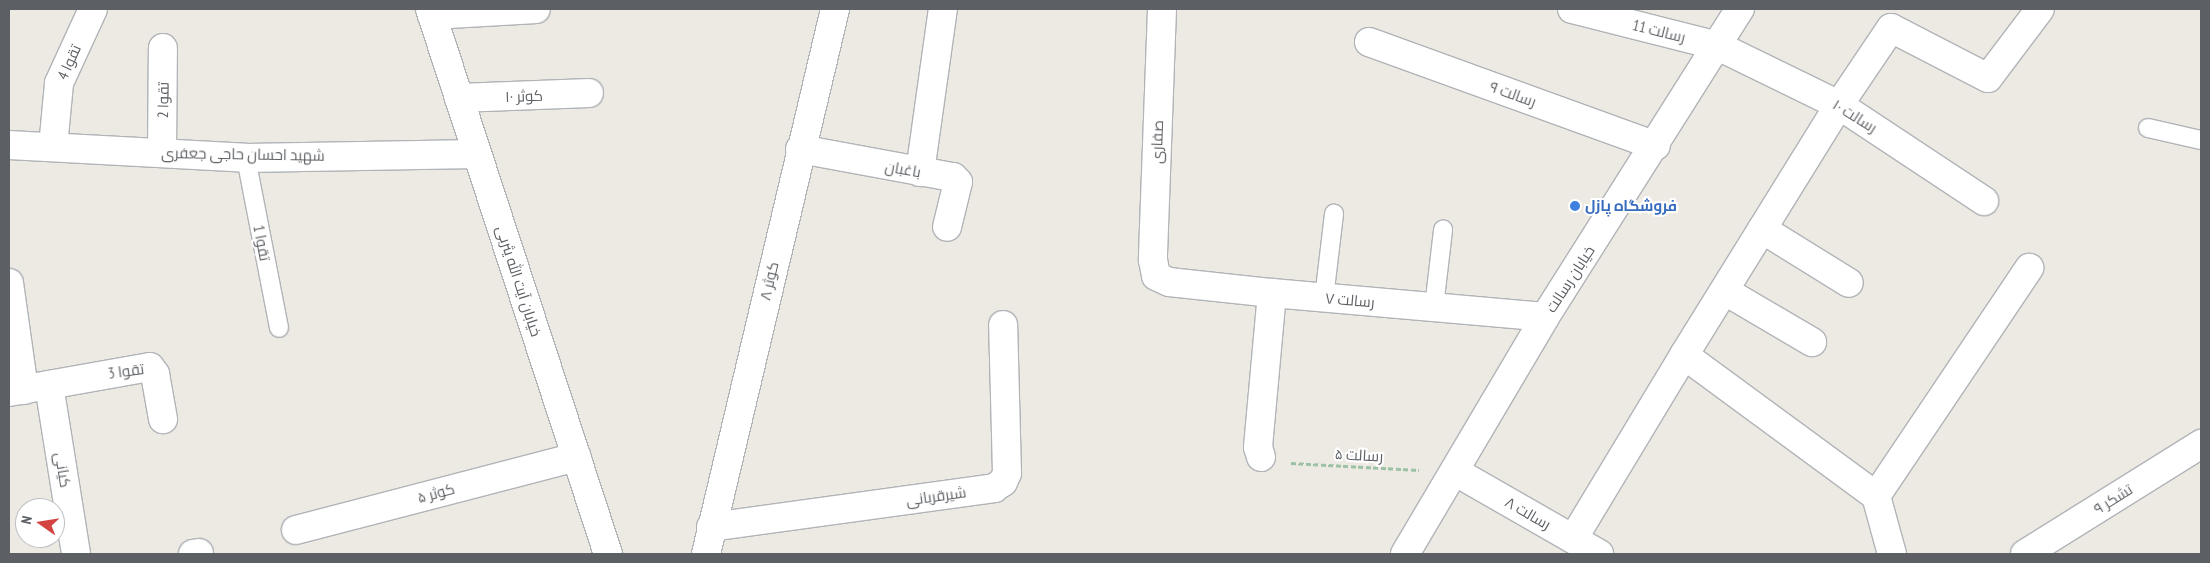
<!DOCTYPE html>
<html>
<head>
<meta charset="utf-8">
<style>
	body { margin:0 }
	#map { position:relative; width:2210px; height:563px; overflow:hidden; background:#edeae4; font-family:"PT Sans Narrow",Cairo,sans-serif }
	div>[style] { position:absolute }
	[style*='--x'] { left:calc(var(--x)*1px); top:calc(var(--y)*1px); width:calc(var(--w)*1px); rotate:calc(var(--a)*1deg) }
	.path>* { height:3px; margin-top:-1.5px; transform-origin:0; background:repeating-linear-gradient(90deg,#9dc1a5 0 5px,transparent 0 7.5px) }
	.roads { filter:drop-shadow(1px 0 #b1b4b7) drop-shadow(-1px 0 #b1b4b7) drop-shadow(0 1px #b1b4b7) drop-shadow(0 -1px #b1b4b7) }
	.lane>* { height:18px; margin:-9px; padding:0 9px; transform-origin:9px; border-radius:9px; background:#fff }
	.street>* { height:28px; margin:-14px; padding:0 14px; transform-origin:14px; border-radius:14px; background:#fff }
	.secondary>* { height:28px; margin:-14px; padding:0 14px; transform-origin:14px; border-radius:14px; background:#fff }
	.dots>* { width:14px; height:14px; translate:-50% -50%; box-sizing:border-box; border:2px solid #fff; border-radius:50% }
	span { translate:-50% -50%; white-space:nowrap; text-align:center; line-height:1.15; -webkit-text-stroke:4px #fff; paint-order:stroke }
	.street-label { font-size:15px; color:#5c5f63 }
	.shop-label { font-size:15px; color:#366cbe; font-weight:700 }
	.left { translate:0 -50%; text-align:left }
	.frame { position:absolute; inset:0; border:10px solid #5c5f63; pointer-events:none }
	.north { position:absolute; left:15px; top:498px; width:50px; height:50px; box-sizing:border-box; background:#fff; border:1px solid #bebfc1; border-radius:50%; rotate:283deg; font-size:14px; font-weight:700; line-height:20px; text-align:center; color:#5c5f63 }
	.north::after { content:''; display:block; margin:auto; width:18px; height:22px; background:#d44342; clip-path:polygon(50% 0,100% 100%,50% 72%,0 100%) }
</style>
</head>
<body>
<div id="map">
	<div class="path">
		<div style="--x:1291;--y:463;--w:128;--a:3.1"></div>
	</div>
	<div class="roads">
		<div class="lane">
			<div style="--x:2148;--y:128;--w:54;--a:12.8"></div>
			<div style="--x:246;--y:158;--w:173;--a:79"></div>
			<div style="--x:1324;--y:298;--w:85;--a:-83.2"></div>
			<div style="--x:1434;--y:307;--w:78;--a:-83.3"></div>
		</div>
		<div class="street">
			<div style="--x:1162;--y:9;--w:251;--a:92.1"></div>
			<div style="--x:1153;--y:260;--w:16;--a:79"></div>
			<div style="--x:1156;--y:276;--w:14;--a:25"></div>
			<div style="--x:1169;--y:282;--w:104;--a:6.1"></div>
			<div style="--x:1272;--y:293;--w:274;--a:5"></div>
			<div style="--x:1572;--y:9;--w:151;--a:14.2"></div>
			<div style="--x:1718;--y:46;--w:135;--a:26"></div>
			<div style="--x:1839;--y:105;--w:174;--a:33.5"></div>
			<div style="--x:432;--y:15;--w:104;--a:-3.3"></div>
			<div style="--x:1369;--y:42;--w:305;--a:19.9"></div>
			<div style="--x:459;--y:98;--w:130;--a:-2.2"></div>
			<div style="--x:9;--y:145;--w:237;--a:3.1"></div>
			<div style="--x:246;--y:158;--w:231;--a:-1"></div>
			<div style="--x:53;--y:147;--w:64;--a:-84.6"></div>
			<div style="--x:59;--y:83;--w:81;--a:-65.3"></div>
			<div style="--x:800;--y:149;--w:156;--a:10.4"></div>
			<div style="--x:953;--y:177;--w:7;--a:45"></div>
			<div style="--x:958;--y:182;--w:46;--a:103.7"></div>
			<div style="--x:162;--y:153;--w:105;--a:-89.5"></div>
			<div style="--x:920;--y:172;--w:165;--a:-82"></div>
			<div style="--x:1762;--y:229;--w:102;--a:31.8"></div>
			<div style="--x:9;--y:283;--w:108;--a:82"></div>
			<div style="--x:1725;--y:291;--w:101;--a:30.4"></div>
			<div style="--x:1684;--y:355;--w:238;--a:36.3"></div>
			<div style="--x:49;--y:385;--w:171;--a:80.9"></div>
			<div style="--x:9;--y:392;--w:143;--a:-10.1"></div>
			<div style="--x:150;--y:367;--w:9;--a:54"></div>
			<div style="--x:155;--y:374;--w:46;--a:79.9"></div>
			<div style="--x:1261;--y:457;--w:10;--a:-107"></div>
			<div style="--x:1258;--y:447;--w:155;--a:-84.8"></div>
			<div style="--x:1456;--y:472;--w:165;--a:29.8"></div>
			<div style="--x:711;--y:527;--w:286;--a:-7.8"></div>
			<div style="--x:994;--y:488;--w:11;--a:-34"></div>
			<div style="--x:1003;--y:482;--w:10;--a:-66"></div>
			<div style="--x:1007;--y:473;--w:148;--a:-91.5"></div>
			<div style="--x:296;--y:530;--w:290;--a:-14.6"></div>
			<div style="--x:1573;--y:539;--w:215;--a:-58.9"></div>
			<div style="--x:1684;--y:355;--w:294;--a:-58.2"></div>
			<div style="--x:1839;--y:105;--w:93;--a:-56"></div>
			<div style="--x:1891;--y:28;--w:109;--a:27.3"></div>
			<div style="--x:1988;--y:78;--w:86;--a:-53"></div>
			<div style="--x:193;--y:554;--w:6;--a:-9"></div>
			<div style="--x:706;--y:554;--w:560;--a:-76.68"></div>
			<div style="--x:1892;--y:554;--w:60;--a:-105.4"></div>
			<div style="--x:1876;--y:496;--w:275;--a:-56.1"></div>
			<div style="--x:2025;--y:554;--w:208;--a:-32"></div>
		</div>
		<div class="secondary">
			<div style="--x:430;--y:9;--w:573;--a:71.91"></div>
			<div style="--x:1405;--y:554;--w:275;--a:-59.4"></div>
			<div style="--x:1545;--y:317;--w:365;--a:-57.7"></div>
		</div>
	</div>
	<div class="dots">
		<div style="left:1575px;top:206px;background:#3f7fe0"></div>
	</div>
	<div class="street-label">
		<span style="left:1659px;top:31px;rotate:14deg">رسالت 11</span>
		<span style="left:69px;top:62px;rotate:-66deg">تقوا 4</span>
		<span style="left:1513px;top:94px;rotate:20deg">رسالت ۹</span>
		<span style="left:524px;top:96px;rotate:-2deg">کوثر ۱۰</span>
		<span style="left:163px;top:100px;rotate:-89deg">تقوا 2</span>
		<span style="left:1855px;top:116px;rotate:32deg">رسالت ۱۰</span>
		<span style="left:1157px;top:142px;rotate:-88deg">صفاری</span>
		<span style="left:243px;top:154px;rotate:1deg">شهید احسان حاجی جعفری</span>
		<span style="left:903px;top:169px;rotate:10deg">باغبان</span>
		<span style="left:262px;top:243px;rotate:79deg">تقوا 1</span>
		<span style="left:1570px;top:279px;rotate:-57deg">خیابان رسالت</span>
		<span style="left:519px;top:281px;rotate:72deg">خیابان آیت الله یثربی</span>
		<span style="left:769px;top:281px;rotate:-77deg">کوثر ۸</span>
		<span style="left:1350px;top:300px;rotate:5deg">رسالت ۷</span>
		<span style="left:126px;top:371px;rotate:-8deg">تقوا 3</span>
		<span style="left:1359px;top:455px;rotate:3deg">رسالت ۵</span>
		<span style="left:63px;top:470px;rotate:81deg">کیانی</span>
		<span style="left:436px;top:493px;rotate:-15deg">کوثر ۵</span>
		<span style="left:936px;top:496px;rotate:-8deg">شیرقربانی</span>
		<span style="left:2113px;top:499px;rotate:-32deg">تشکر ۹</span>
		<span style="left:1528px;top:513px;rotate:30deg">رسالت ۸</span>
	</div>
	<div class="shop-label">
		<span class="left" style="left:1585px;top:206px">فروشگاه پازل</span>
	</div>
	<div class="frame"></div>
	<div class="north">N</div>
</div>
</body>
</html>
